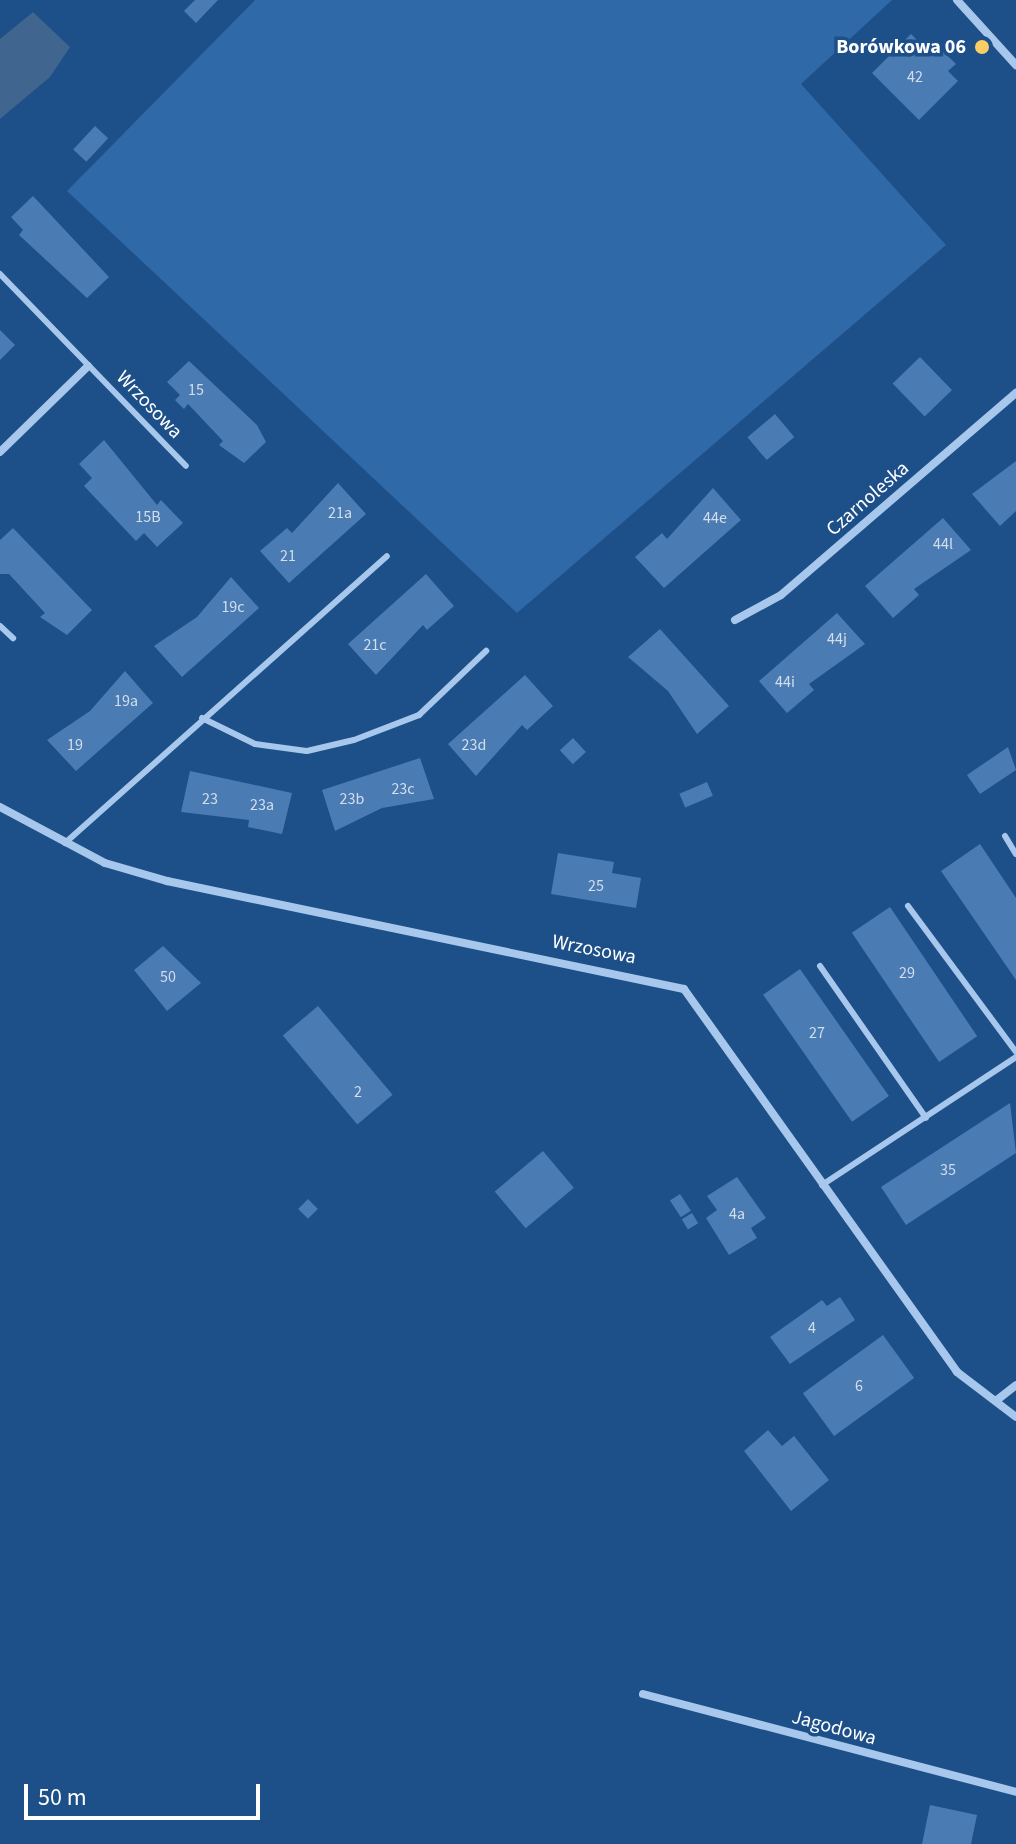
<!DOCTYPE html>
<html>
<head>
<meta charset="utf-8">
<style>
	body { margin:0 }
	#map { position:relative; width:1016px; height:1844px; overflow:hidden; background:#1d4f89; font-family:"Source Sans 3",sans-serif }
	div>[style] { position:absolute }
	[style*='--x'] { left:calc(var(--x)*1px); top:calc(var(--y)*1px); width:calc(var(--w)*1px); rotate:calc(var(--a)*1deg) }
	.green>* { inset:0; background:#3069a7 }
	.water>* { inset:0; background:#40658f }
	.building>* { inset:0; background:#4a7bb3; transform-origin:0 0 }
	.lane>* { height:6px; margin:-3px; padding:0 3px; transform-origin:3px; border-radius:3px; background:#a7c8ec }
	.street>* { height:8px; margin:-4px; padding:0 4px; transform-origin:4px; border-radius:4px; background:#a7c8ec }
	.dots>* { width:22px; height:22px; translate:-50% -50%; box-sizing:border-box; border:4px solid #1d4f89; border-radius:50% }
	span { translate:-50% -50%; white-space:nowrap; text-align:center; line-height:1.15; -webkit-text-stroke:7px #1d4f89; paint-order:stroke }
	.number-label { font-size:16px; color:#d2deec }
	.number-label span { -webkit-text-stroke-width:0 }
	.poi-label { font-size:20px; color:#fff; font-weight:700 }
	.right { translate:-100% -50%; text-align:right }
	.street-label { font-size:20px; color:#fff }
	.scale { position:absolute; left:24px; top:1784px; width:236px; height:36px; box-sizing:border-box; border:4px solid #fff; border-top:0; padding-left:10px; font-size:24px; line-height:28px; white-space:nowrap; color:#fff; -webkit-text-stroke:6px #1d4f89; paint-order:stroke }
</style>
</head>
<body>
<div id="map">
	<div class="green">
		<div style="clip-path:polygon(255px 0,892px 0,801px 84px,946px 245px,517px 613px,67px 191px)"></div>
	</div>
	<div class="water">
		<div style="clip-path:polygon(33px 12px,70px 47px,50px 77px,0 119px,0 39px)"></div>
	</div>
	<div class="building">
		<div style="clip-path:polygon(195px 0,218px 0,196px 23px,184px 11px)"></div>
		<div style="clip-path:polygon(911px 34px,925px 48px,932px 41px,956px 64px,948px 71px,958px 81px,919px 120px,872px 73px)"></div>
		<div style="left:95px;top:126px;width:18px;height:32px;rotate:43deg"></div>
		<div style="clip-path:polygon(33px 196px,109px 277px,87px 298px,19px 235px,23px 230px,11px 217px)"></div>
		<div style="clip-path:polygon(0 330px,15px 345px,0 360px)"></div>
		<div style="left:920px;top:357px;width:46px;height:38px;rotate:46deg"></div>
		<div style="clip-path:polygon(189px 361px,257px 425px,266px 442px,244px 463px,219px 445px,223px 441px,188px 404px,184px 409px,175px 400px,180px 395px,167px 382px)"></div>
		<div style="left:775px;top:414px;width:30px;height:36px;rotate:50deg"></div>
		<div style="clip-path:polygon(104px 440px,157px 505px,161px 500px,183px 523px,157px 547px,144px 533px,136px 541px,84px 486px,92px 478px,79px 464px)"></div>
		<div style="clip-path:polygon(1016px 461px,1016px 511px,1000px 526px,972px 494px)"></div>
		<div style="clip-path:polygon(338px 483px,366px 514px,289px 583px,260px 551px,287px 528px,292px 533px)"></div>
		<div style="clip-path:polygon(713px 488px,741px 520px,664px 588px,635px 557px,662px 533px,667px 539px)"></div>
		<div style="clip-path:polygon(943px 518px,971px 550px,914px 589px,919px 595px,893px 618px,865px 586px)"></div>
		<div style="clip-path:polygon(13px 528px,92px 610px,67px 635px,40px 617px,45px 613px,9px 574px,0 574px,0 540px)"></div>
		<div style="clip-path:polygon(426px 574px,454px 606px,427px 630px,423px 625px,376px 675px,348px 644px)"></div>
		<div style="clip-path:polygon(231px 577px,259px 608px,182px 677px,154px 646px,197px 617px)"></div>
		<div style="clip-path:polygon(837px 613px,865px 644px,809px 684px,814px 690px,787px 713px,759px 681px)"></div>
		<div style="clip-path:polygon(660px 629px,729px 706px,697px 734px,668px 691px,628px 657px)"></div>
		<div style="clip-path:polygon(125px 671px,153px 703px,76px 771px,47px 740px,90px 711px)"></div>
		<div style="clip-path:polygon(525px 675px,553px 706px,527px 730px,522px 725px,476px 776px,448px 744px)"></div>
		<div style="left:573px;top:738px;width:19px;height:18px;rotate:47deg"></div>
		<div style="clip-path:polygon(1008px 747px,1016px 770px,980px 794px,967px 775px)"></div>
		<div style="clip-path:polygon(420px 758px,434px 799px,382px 808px,335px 831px,322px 790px)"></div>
		<div style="clip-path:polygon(190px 771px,292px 793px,282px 834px,248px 827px,249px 820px,181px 812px)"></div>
		<div style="left:707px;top:782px;width:15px;height:30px;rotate:67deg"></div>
		<div style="clip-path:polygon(980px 844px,1016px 898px,1016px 980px,941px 871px)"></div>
		<div style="clip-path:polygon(558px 853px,614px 862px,612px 873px,641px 878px,636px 908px,551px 894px)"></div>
		<div style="left:890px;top:907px;width:156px;height:46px;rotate:56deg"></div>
		<div style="clip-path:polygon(163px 946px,201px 983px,167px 1011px,134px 970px)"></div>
		<div style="left:800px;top:969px;width:155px;height:45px;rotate:55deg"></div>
		<div style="left:318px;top:1006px;width:116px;height:46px;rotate:50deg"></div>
		<div style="clip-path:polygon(1010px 1103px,1016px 1153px,906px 1225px,881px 1187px)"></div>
		<div style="left:543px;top:1151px;width:48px;height:63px;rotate:50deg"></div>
		<div style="clip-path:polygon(737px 1177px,766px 1218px,751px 1228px,757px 1238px,729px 1255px,706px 1218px,717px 1210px,707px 1196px)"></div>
		<div style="left:680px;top:1194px;width:20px;height:12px;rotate:57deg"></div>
		<div style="left:308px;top:1199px;width:14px;height:14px;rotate:45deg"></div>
		<div style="left:692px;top:1213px;width:12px;height:12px;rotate:59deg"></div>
		<div style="clip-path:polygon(840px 1297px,855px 1320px,790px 1364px,770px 1337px,822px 1300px,827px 1306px)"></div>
		<div style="left:883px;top:1335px;width:53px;height:99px;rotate:54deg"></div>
		<div style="clip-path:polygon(768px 1430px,782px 1446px,794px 1436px,829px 1480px,791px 1511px,744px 1451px)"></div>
		<div style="clip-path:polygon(930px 1805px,977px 1815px,971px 1844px,922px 1844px)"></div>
	</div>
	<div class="lane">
		<div style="--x:0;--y:274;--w:267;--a:45.9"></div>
		<div style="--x:0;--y:626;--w:18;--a:43"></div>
		<div style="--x:202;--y:718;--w:59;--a:26.1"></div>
		<div style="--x:255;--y:744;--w:52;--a:7.7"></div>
		<div style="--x:307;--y:751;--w:48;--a:-13.2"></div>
		<div style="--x:354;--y:740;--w:70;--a:-21"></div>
		<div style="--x:419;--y:715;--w:93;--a:-43.7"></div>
		<div style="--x:1005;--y:836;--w:21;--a:59"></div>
		<div style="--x:65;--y:843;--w:431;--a:-41.7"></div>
		<div style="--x:908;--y:906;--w:182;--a:53.5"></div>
		<div style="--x:820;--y:966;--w:185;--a:55.1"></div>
		<div style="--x:822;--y:1185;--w:232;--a:-33.4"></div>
	</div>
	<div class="street">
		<div style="--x:957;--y:0;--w:88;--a:47.8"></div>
		<div style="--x:0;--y:452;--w:123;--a:-44.3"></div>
		<div style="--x:735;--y:620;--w:52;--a:-28.5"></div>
		<div style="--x:781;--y:595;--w:310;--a:-40.7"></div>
		<div style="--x:0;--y:807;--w:119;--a:28.1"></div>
		<div style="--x:105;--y:863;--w:65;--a:16.2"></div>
		<div style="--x:167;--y:881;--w:528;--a:11.8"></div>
		<div style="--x:684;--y:989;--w:470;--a:54.5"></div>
		<div style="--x:957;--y:1372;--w:74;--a:37.3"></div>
		<div style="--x:997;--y:1400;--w:24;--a:-38"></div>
		<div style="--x:643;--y:1694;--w:386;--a:14.7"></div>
	</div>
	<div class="dots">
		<div style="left:982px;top:47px;background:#fccd65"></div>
	</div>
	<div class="number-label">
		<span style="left:915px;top:77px">42</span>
		<span style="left:196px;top:390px">15</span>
		<span style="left:340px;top:513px">21a</span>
		<span style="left:148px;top:517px">15B</span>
		<span style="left:715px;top:518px">44e</span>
		<span style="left:943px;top:544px">44l</span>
		<span style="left:288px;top:556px">21</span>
		<span style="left:233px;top:607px">19c</span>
		<span style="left:837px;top:639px">44j</span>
		<span style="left:375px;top:645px">21c</span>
		<span style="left:785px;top:682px">44i</span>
		<span style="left:126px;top:701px">19a</span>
		<span style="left:75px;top:745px">19</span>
		<span style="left:474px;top:745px">23d</span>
		<span style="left:403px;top:789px">23c</span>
		<span style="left:210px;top:799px">23</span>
		<span style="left:352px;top:799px">23b</span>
		<span style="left:262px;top:805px">23a</span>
		<span style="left:596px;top:886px">25</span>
		<span style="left:907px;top:973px">29</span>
		<span style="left:168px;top:977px">50</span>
		<span style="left:817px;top:1033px">27</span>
		<span style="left:358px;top:1092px">2</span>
		<span style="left:948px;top:1170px">35</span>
		<span style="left:737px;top:1214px">4a</span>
		<span style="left:812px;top:1328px">4</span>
		<span style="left:859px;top:1386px">6</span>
	</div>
	<div class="poi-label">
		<span class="right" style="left:966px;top:47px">Borówkowa 06</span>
	</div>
	<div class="street-label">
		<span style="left:149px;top:405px;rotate:46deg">Wrzosowa</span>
		<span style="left:868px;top:499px;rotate:-41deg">Czarnoleska</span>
		<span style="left:594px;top:950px;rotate:11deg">Wrzosowa</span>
		<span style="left:834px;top:1728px;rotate:15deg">Jagodowa</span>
	</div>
	<div class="scale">50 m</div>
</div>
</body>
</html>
